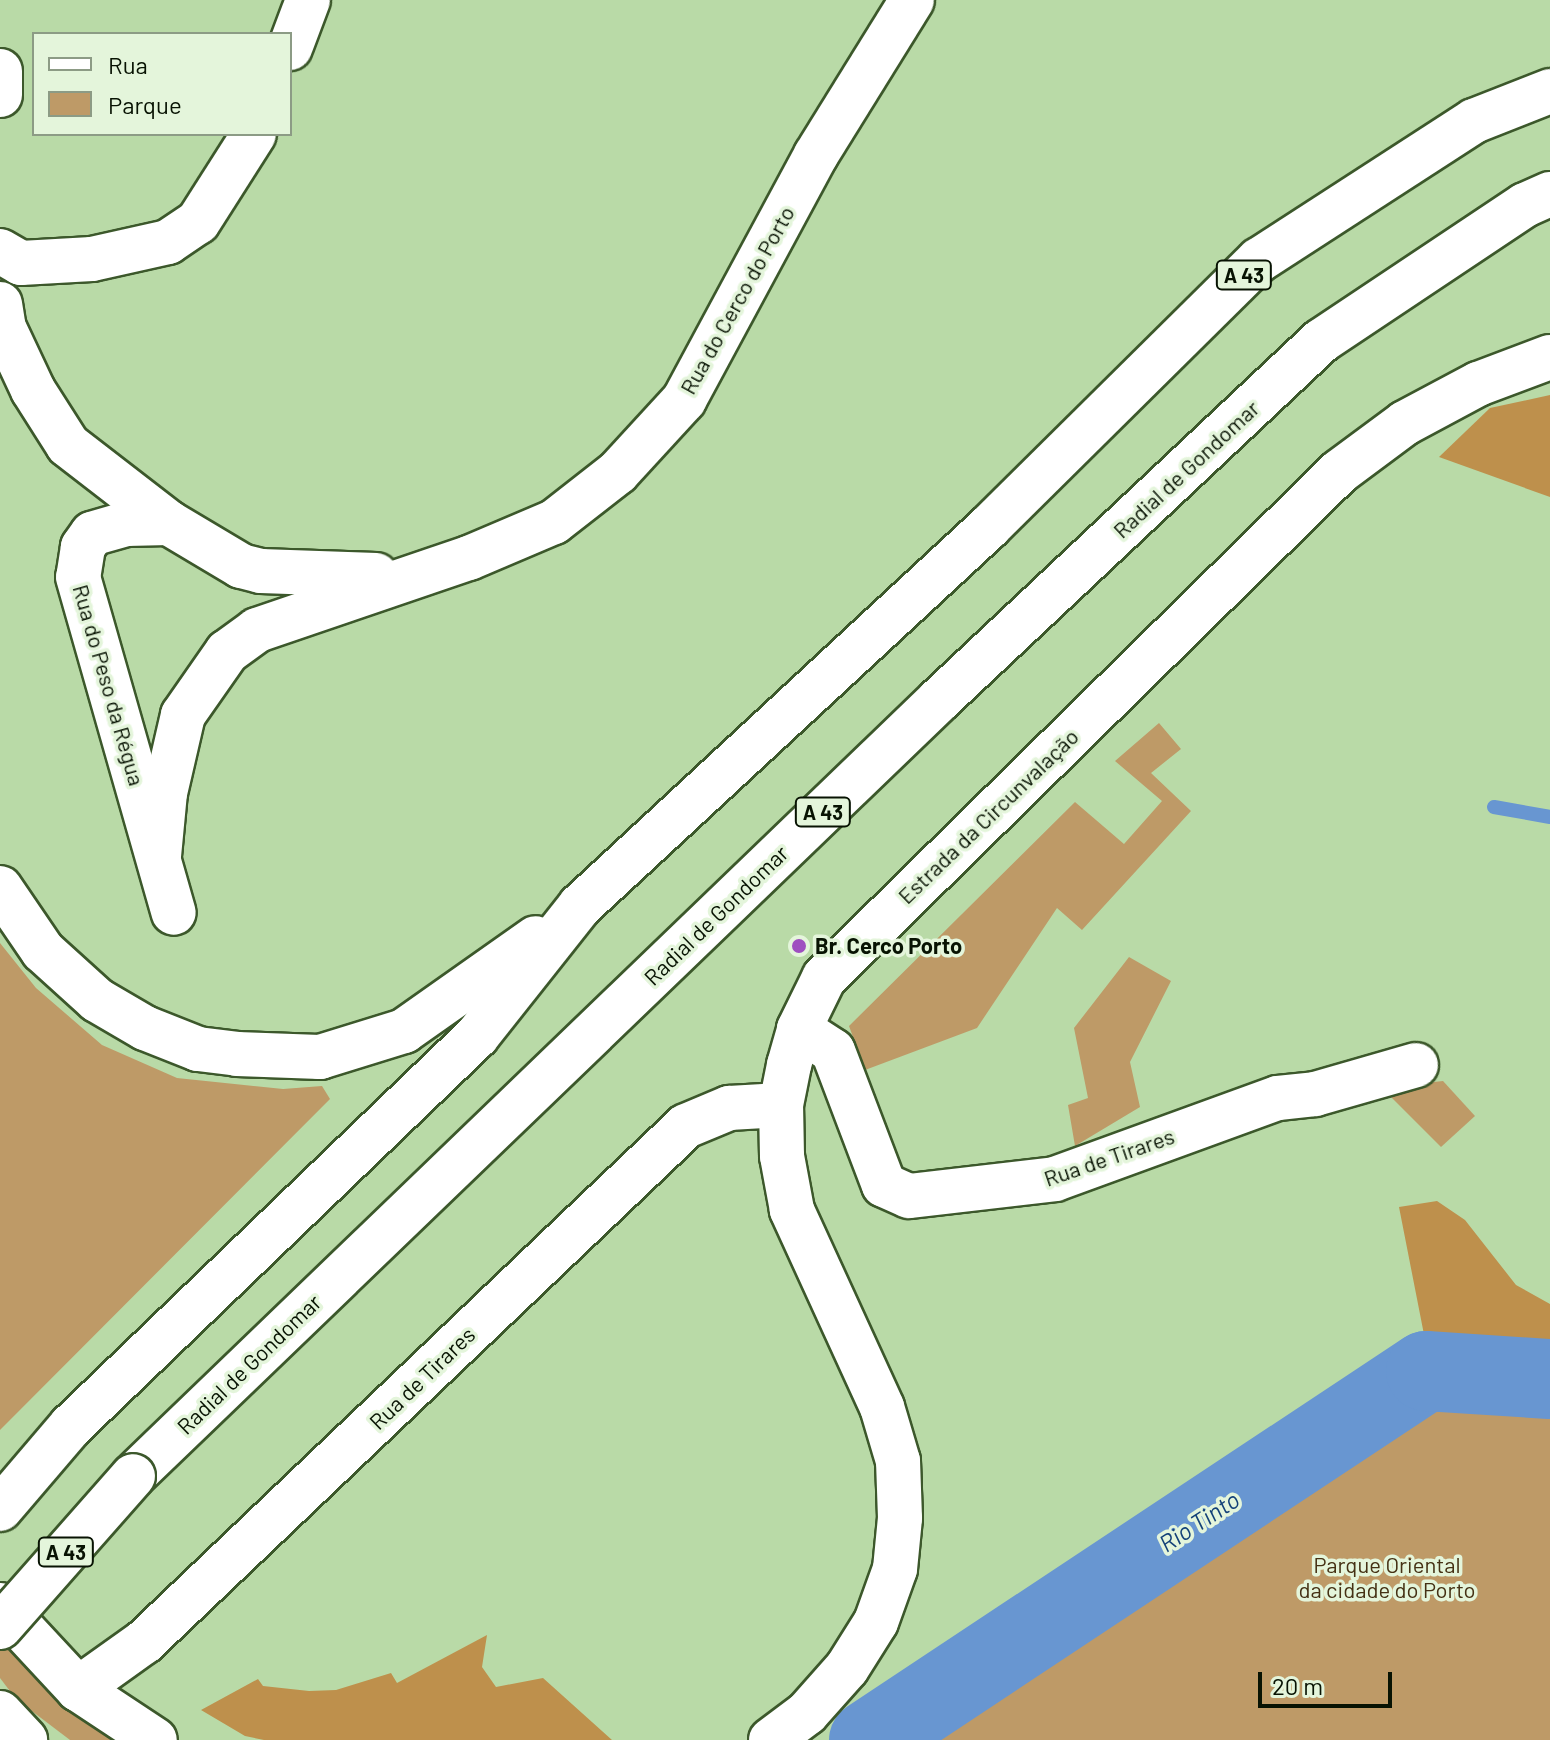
<!DOCTYPE html>
<html>
<head>
<meta charset="utf-8">
<style>
	body { margin:0 }
	#map { position:relative; width:1550px; height:1740px; overflow:hidden; background:#b9daa7; font-family:Barlow,sans-serif }
	div>[style] { position:absolute }
	[style*='--x'] { left:calc(var(--x)*1px); top:calc(var(--y)*1px); width:calc(var(--w)*1px); rotate:calc(var(--a)*1deg) }
	.green>* { inset:0; background:#be9a67 }
	.forest>* { inset:0; background:#be904c }
	.stream>* { height:14px; margin:-7px; padding:0 7px; transform-origin:7px; border-radius:7px; background:#6896d1 }
	.river>* { height:80px; margin:-40px; padding:0 40px; transform-origin:40px; border-radius:40px; background:#6896d1 }
	.roads { filter:drop-shadow(2px 0 #3c582b) drop-shadow(-2px 0 #3c582b) drop-shadow(0 2px #3c582b) drop-shadow(0 -2px #3c582b) }
	.minor>* { height:44px; margin:-22px; padding:0 22px; transform-origin:22px; border-radius:22px; background:#fff }
	.secondary>* { height:44px; margin:-22px; padding:0 22px; transform-origin:22px; border-radius:22px; background:#fff }
	.primary>* { height:44px; margin:-22px; padding:0 22px; transform-origin:22px; border-radius:22px; background:#fff }
	.motorway>* { height:44px; margin:-22px; padding:0 22px; transform-origin:22px; border-radius:22px; background:#fff }
	.bridges { filter:drop-shadow(2px 0 #3c582b) drop-shadow(-2px 0 #3c582b) drop-shadow(0 2px #3c582b) drop-shadow(0 -2px #3c582b) }
	.motorway-bridge>* { height:44px; margin:-22px; padding:0 22px; transform-origin:22px; border-radius:22px; background:#fff }
	.dots>* { width:22px; height:22px; translate:-50% -50%; box-sizing:border-box; border:4px solid #e4f5db; border-radius:50% }
	span { translate:-50% -50%; white-space:nowrap; text-align:center; line-height:1.15; -webkit-text-stroke:7px #e4f5db; paint-order:stroke }
	.shield-label span { padding:2px 6px; background:#e4f5db; border:2px solid; border-radius:6px; -webkit-text-stroke-width:0 }
	.shield-label { font-size:20px; color:#081303; font-weight:700 }
	.street-label { font-size:22px; color:#081303 }
	.poi-label { font-size:22px; color:#081303; font-weight:700 }
	.left { translate:0 -50%; text-align:left }
	.park-label { font-size:22px; color:#453114 }
	.water-label { font-size:24px; color:#134178; font-style:italic }
	.legend { position:absolute; left:32px; top:32px; width:260px; height:104px; box-sizing:border-box; background:#e4f5db; border:2px solid #8c9b85; margin:0; padding:10px 14px; list-style:none; font-size:24px; color:#081303 }
	.legend li { display:flex; align-items:center; gap:16px; height:40px }
	.legend b { width:40px; border:2px solid #8c9b85 }
	.scale { position:absolute; left:1258px; top:1672px; width:134px; height:36px; box-sizing:border-box; border:4px solid #081303; border-top:0; padding-left:10px; font-size:24px; line-height:28px; white-space:nowrap; color:#081303; -webkit-text-stroke:6px #e4f5db; paint-order:stroke }
</style>
</head>
<body>
<div id="map">
	<div class="green">
		<div style="clip-path:polygon(1159px 723px,1181px 749px,1151px 773px,1191px 811px,1082px 930px,1057px 908px,977px 1028px,865px 1070px,849px 1026px,1075px 802px,1124px 844px,1162px 801px,1115px 761px)"></div>
		<div style="clip-path:polygon(0 943px,36px 988px,102px 1045px,177px 1078px,283px 1089px,322px 1086px,330px 1099px,0 1430px)"></div>
		<div style="clip-path:polygon(1129px 957px,1171px 981px,1130px 1062px,1140px 1107px,1075px 1146px,1068px 1105px,1088px 1098px,1074px 1028px)"></div>
		<div style="clip-path:polygon(1443px 1081px,1475px 1116px,1441px 1147px,1388px 1094px,1389px 1087px)"></div>
		<div style="clip-path:polygon(1428px 1355px,1550px 1364px,1550px 1740px,850px 1740px)"></div>
		<div style="clip-path:polygon(0 1628px,124px 1740px,70px 1740px,16px 1699px,0 1678px)"></div>
	</div>
	<div class="forest">
		<div style="clip-path:polygon(1550px 395px,1550px 497px,1439px 457px,1490px 408px)"></div>
		<div style="clip-path:polygon(1437px 1201px,1465px 1220px,1516px 1285px,1550px 1304px,1550px 1364px,1428px 1355px,1399px 1207px)"></div>
		<div style="clip-path:polygon(487px 1635px,482px 1667px,496px 1687px,543px 1678px,612px 1740px,264px 1740px,245px 1736px,201px 1710px,258px 1679px,263px 1686px,309px 1691px,336px 1690px,391px 1673px,397px 1683px)"></div>
	</div>
	<div class="stream">
		<div style="--x:1494;--y:807;--w:57;--a:10.1"></div>
	</div>
	<div class="river">
		<div style="--x:869;--y:1740;--w:668;--a:-33.52"></div>
		<div style="--x:1426;--y:1371;--w:124;--a:3.7"></div>
	</div>
	<div class="roads">
		<div class="minor">
			<div style="--x:290;--y:48;--w:51;--a:-69.4"></div>
			<div style="--x:0;--y:71;--w:24;--a:90"></div>
			<div style="--x:0;--y:251;--w:24;--a:30"></div>
			<div style="--x:21;--y:263;--w:71;--a:-3.2"></div>
			<div style="--x:92;--y:259;--w:78;--a:-12.6"></div>
			<div style="--x:168;--y:242;--w:36;--a:-34"></div>
			<div style="--x:198;--y:222;--w:104;--a:-57.5"></div>
			<div style="--x:0;--y:304;--w:24;--a:81"></div>
			<div style="--x:4;--y:328;--w:68;--a:64.9"></div>
			<div style="--x:33;--y:390;--w:65;--a:57.5"></div>
			<div style="--x:68;--y:445;--w:128;--a:37.7"></div>
			<div style="--x:169;--y:523;--w:84;--a:30.8"></div>
			<div style="--x:241;--y:566;--w:21;--a:14"></div>
			<div style="--x:261;--y:571;--w:115;--a:2"></div>
			<div style="--x:169;--y:523;--w:43;--a:178.7"></div>
			<div style="--x:126;--y:524;--w:35;--a:164"></div>
			<div style="--x:92;--y:534;--w:16;--a:125"></div>
			<div style="--x:83;--y:547;--w:30;--a:99"></div>
			<div style="--x:78;--y:577;--w:349;--a:74.1"></div>
			<div style="--x:159;--y:856;--w:63;--a:-84.6"></div>
			<div style="--x:165;--y:793;--w:80;--a:-77"></div>
			<div style="--x:183;--y:715;--w:77;--a:-55.1"></div>
			<div style="--x:227;--y:652;--w:37;--a:-36"></div>
			<div style="--x:257;--y:630;--w:224;--a:-18.8"></div>
			<div style="--x:469;--y:558;--w:92;--a:-23"></div>
			<div style="--x:554;--y:522;--w:81;--a:-38"></div>
			<div style="--x:618;--y:472;--w:98;--a:-47.5"></div>
			<div style="--x:684;--y:400;--w:278;--a:-61.7"></div>
			<div style="--x:816;--y:155;--w:182;--a:-58.2"></div>
			<div style="--x:799;--y:1029;--w:40;--a:32.9"></div>
			<div style="--x:833;--y:1051;--w:143;--a:69.2"></div>
			<div style="--x:884;--y:1185;--w:27;--a:24"></div>
			<div style="--x:909;--y:1196;--w:147;--a:-6.6"></div>
			<div style="--x:1055;--y:1179;--w:237;--a:-20"></div>
			<div style="--x:1278;--y:1098;--w:37;--a:-6"></div>
			<div style="--x:1315;--y:1094;--w:105;--a:-16"></div>
			<div style="--x:78;--y:1689;--w:81;--a:-35.5"></div>
			<div style="--x:144;--y:1642;--w:748;--a:-43.59"></div>
			<div style="--x:686;--y:1126;--w:47;--a:-22.7"></div>
			<div style="--x:729;--y:1108;--w:52;--a:-3.3"></div>
		</div>
		<div class="secondary">
			<div style="--x:0;--y:1605;--w:115;--a:47.1"></div>
			<div style="--x:78;--y:1689;--w:92;--a:33.5"></div>
			<div style="--x:0;--y:1713;--w:37;--a:47"></div>
		</div>
		<div class="primary">
			<div style="--x:771;--y:1740;--w:45;--a:-36.9"></div>
			<div style="--x:807;--y:1713;--w:60;--a:-48.4"></div>
			<div style="--x:847;--y:1668;--w:54;--a:-57.8"></div>
			<div style="--x:876;--y:1622;--w:56;--a:-70.3"></div>
			<div style="--x:895;--y:1569;--w:51;--a:-84.4"></div>
			<div style="--x:900;--y:1518;--w:57;--a:-92"></div>
			<div style="--x:898;--y:1461;--w:56;--a:-106.5"></div>
			<div style="--x:882;--y:1407;--w:217;--a:-114.6"></div>
			<div style="--x:792;--y:1210;--w:55;--a:-100.5"></div>
			<div style="--x:782;--y:1156;--w:51;--a:-91.1"></div>
			<div style="--x:781;--y:1105;--w:41;--a:-78.7"></div>
			<div style="--x:789;--y:1065;--w:37;--a:-74"></div>
			<div style="--x:799;--y:1029;--w:57;--a:-63.9"></div>
			<div style="--x:824;--y:978;--w:722;--a:-44.49"></div>
			<div style="--x:1339;--y:472;--w:82;--a:-36.6"></div>
			<div style="--x:1405;--y:423;--w:83;--a:-28.1"></div>
			<div style="--x:1478;--y:384;--w:77;--a:-20.6"></div>
		</div>
		<div class="motorway">
			<div style="--x:0;--y:888;--w:76;--a:55.7"></div>
			<div style="--x:43;--y:951;--w:73;--a:42.2"></div>
			<div style="--x:97;--y:1000;--w:56;--a:30.3"></div>
			<div style="--x:145;--y:1028;--w:57;--a:21.6"></div>
			<div style="--x:198;--y:1049;--w:39;--a:7"></div>
			<div style="--x:237;--y:1054;--w:83;--a:2.1"></div>
			<div style="--x:320;--y:1057;--w:88;--a:-17.2"></div>
			<div style="--x:404;--y:1031;--w:161;--a:-35.2"></div>
			<div style="--x:133;--y:1476;--w:1119;--a:-43.91"></div>
			<div style="--x:939;--y:700;--w:524;--a:-43.22"></div>
			<div style="--x:1321;--y:341;--w:245;--a:-33.7"></div>
			<div style="--x:1525;--y:205;--w:27;--a:-24"></div>
			<div style="--x:0;--y:1509;--w:109;--a:-49.5"></div>
			<div style="--x:71;--y:1426;--w:563;--a:-43.85"></div>
			<div style="--x:477;--y:1036;--w:166;--a:-51.6"></div>
			<div style="--x:580;--y:906;--w:558;--a:-42.82"></div>
			<div style="--x:989;--y:527;--w:380;--a:-44.7"></div>
			<div style="--x:1259;--y:260;--w:256;--a:-32.9"></div>
			<div style="--x:1474;--y:121;--w:82;--a:-21.5"></div>
		</div>
	</div>
	<div class="bridges">
		<div class="motorway-bridge">
			<div style="--x:0;--y:1627;--w:201;--a:-48.6"></div>
		</div>
	</div>
	<div class="dots">
		<div style="left:799px;top:946px;background:#9f4fc0"></div>
	</div>
	<div class="shield-label">
		<span style="left:1244px;top:275px">A 43</span>
		<span style="left:823px;top:812px">A 43</span>
		<span style="left:66px;top:1552px">A 43</span>
	</div>
	<div class="street-label">
		<span style="left:737px;top:300px;rotate:-61deg">Rua do Cerco do Porto</span>
		<span style="left:1186px;top:469px;rotate:-43deg">Radial de Gondomar</span>
		<span style="left:109px;top:685px;rotate:74deg">Rua do Peso da Régua</span>
		<span style="left:988px;top:816px;rotate:-44deg">Estrada da Circunvalação</span>
		<span style="left:716px;top:915px;rotate:-44deg">Radial de Gondomar</span>
		<span style="left:1109px;top:1157px;rotate:-19deg">Rua de Tirares</span>
		<span style="left:249px;top:1364px;rotate:-44deg">Radial de Gondomar</span>
		<span style="left:422px;top:1378px;rotate:-44deg">Rua de Tirares</span>
	</div>
	<div class="poi-label">
		<span class="left" style="left:815px;top:946px">Br. Cerco Porto</span>
	</div>
	<div class="park-label">
		<span style="left:1387px;top:1577px">Parque Oriental<br>da cidade do Porto</span>
	</div>
	<div class="water-label">
		<span style="left:1199px;top:1521px;rotate:-33deg">Rio Tinto</span>
	</div>
	<ul class="legend">
	<li><b style="height:10px;background:#fff"></b>Rua</li>
	<li><b style="height:22px;background:#be9a67"></b>Parque</li>
	</ul>
	<div class="scale">20 m</div>
</div>
</body>
</html>
